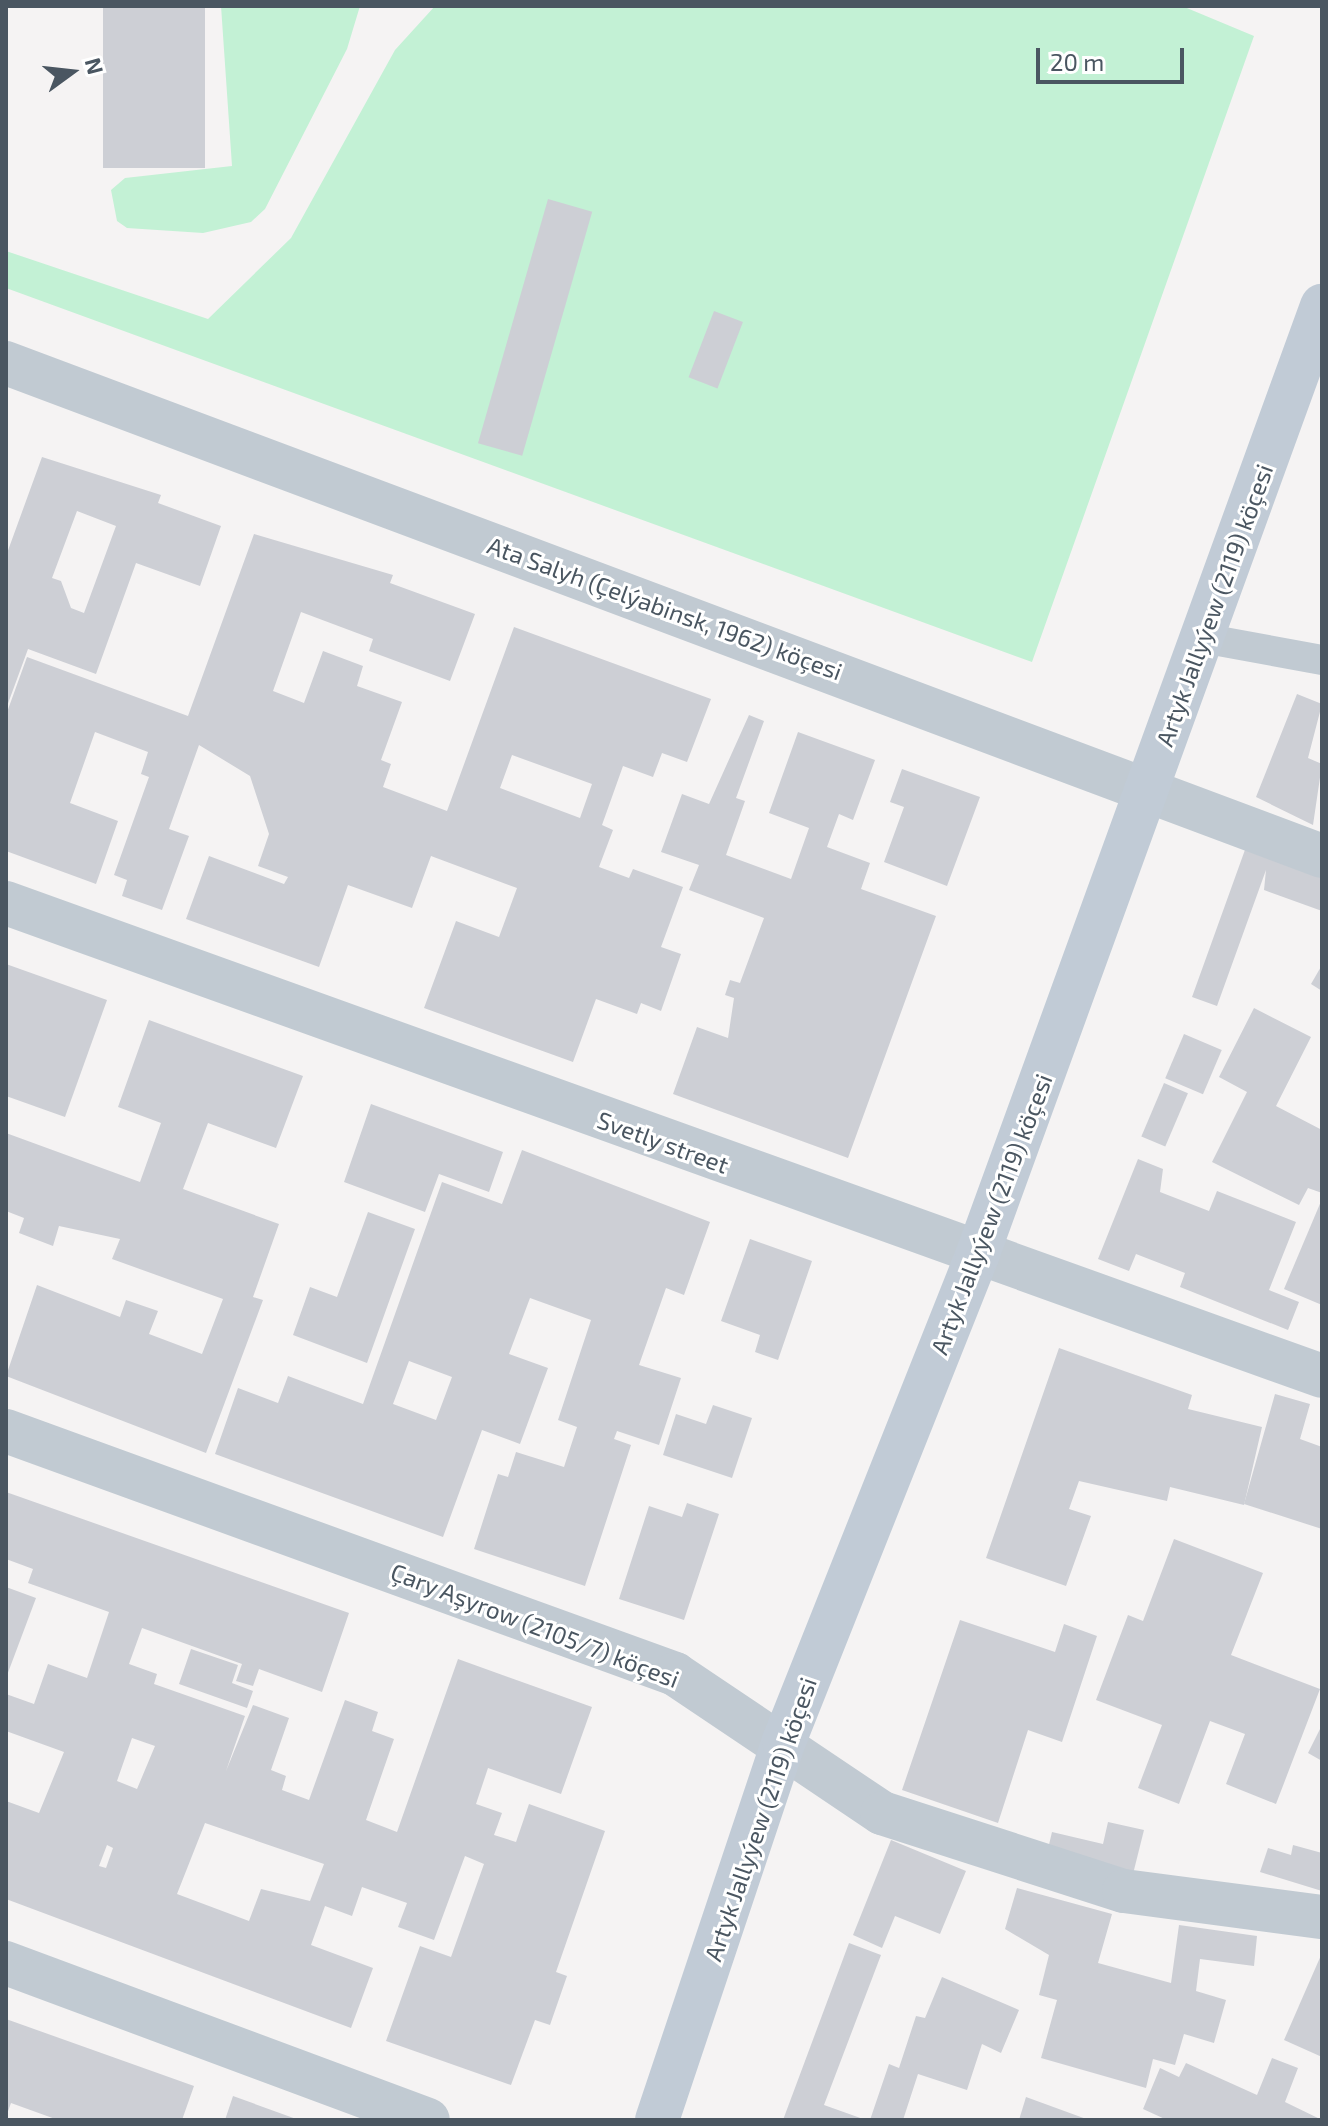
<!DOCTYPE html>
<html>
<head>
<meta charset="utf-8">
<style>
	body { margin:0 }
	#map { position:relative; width:1328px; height:2126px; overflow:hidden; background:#f5f3f3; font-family:"Exo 2",sans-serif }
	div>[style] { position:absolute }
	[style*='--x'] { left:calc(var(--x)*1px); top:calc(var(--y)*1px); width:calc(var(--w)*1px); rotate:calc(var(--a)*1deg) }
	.green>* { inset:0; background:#c3f1d5 }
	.building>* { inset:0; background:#cdcfd5; transform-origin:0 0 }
	.lane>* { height:30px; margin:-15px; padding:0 15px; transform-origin:15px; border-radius:15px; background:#c1cad2 }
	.street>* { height:44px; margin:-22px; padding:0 22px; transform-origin:22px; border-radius:22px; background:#c1cad2 }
	.secondary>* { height:44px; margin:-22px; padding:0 22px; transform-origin:22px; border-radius:22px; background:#c1cbd6 }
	span { translate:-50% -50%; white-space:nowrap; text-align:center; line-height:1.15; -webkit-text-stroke:6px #fff; paint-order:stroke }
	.street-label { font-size:24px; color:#4a5661 }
	.frame { position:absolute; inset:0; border:8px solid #4a5661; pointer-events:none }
	.north { position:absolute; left:32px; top:32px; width:80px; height:80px; -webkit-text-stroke:6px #fff; paint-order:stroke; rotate:75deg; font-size:22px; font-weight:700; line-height:32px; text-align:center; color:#4a5661 }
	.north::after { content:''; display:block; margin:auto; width:28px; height:36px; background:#4a5661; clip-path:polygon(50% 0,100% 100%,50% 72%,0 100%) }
	.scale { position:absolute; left:1036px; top:48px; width:148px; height:36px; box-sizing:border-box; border:4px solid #4a5661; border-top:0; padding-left:10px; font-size:24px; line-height:28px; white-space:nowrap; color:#4a5661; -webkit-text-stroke:6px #fff; paint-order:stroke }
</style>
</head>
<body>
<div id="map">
	<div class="green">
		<div style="clip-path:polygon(221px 6px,360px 6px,347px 49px,265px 209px,251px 222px,203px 233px,127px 228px,117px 221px,111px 190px,125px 178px,232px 166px)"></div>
		<div style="clip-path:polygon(435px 6px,1182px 6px,1254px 36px,1032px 662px,6px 288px,6px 251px,208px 319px,291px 238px,395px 50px)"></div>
	</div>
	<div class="building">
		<div style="left:103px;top:6px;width:102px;height:162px"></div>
		<div style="left:548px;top:199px;width:46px;height:254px;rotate:16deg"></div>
		<div style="left:714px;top:311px;width:31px;height:71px;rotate:21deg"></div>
		<div style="clip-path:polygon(evenodd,42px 457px,161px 495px,158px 503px,221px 526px,200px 586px,136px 563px,96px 674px,28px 649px,6px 709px,6px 556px,42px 457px,77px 511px,116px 526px,84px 613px,71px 608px,61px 581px,52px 578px,77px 511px)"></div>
		<div style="clip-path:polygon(evenodd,254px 534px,393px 575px,390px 583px,475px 614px,450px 681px,369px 651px,373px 639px,301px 612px,273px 691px,304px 703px,323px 651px,363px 666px,357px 686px,402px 702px,381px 760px,391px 764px,383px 787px,447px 811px,514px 627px,711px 699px,687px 762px,662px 753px,653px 777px,623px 766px,602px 825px,613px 830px,599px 867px,629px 878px,633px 869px,683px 887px,661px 947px,681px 954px,661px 1011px,641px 1003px,637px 1014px,596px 999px,573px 1062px,424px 1008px,456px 921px,499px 937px,517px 888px,431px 856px,412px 908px,348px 885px,319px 967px,186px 919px,209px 856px,284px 884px,288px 877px,258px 866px,269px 834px,250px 776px,199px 745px,169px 829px,189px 836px,162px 910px,122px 896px,127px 880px,114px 875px,149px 777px,141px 774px,148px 752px,95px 732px,70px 803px,118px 821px,96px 884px,6px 851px,6px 715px,27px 657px,188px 716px,254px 534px,512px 755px,592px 784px,580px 818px,500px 788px,512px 755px)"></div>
		<div style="clip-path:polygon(1297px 694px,1322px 704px,1308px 758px,1322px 764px,1313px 825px,1256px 797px)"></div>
		<div style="clip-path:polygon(749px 715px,764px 721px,736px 798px,745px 801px,726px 855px,791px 879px,809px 828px,769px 813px,798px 732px,875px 760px,853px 820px,839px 814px,827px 847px,870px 863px,861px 889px,936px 916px,848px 1158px,673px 1094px,697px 1027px,728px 1038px,734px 998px,725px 995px,730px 980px,740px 983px,764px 918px,689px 890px,699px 865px,661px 852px,682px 794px,709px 804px)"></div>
		<div style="clip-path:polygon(902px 769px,980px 797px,947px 886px,884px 862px,904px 807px,890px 802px)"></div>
		<div style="clip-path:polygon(1246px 847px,1322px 875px,1322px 911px,1264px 890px,1266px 870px,1217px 1006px,1192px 997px)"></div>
		<div style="clip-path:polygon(6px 964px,107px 1000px,65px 1117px,6px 1096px)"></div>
		<div style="clip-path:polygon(1322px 965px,1322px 991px,1311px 984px)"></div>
		<div style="clip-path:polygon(1254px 1008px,1311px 1037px,1276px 1106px,1322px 1130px,1322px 1193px,1308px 1188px,1299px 1205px,1212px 1162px,1247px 1092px,1219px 1077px)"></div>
		<div style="clip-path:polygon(149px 1020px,303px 1076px,276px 1148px,208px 1123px,183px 1189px,279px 1224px,253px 1297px,263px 1300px,206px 1453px,6px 1376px,37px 1285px,120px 1317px,126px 1300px,158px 1311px,149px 1334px,202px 1354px,223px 1299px,112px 1259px,120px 1239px,59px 1226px,53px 1246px,19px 1233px,24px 1218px,6px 1211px,6px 1133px,140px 1182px,161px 1123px,118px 1107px)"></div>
		<div style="left:1184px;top:1034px;width:41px;height:48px;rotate:23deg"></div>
		<div style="left:1164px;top:1083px;width:26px;height:58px;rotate:23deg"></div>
		<div style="clip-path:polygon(371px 1104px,503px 1152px,489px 1192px,439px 1174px,425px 1212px,344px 1182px)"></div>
		<div style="clip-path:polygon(evenodd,522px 1150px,710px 1222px,684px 1295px,666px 1288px,639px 1365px,681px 1378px,659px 1445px,617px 1431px,614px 1439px,631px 1445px,585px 1586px,474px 1549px,498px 1474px,508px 1477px,516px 1452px,564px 1467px,577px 1427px,558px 1420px,591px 1320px,530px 1298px,509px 1354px,548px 1368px,520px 1444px,482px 1430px,443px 1537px,215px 1454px,238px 1388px,278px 1403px,288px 1376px,363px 1404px,442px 1182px,502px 1204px,522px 1150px,409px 1361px,452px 1377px,436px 1420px,393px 1404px,409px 1361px)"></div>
		<div style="clip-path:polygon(1138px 1159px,1163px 1169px,1160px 1192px,1209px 1211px,1217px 1191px,1296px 1222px,1269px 1290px,1299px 1302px,1288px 1330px,1180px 1287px,1185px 1273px,1136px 1254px,1129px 1271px,1098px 1259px)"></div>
		<div style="clip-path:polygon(1322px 1199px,1322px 1305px,1284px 1289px)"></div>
		<div style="clip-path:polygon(368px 1212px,415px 1229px,367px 1363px,293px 1335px,310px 1287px,337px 1297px)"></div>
		<div style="clip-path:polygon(750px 1239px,812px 1261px,778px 1360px,755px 1352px,760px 1335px,721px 1321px)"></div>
		<div style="clip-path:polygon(1059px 1348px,1192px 1395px,1188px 1409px,1262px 1427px,1244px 1505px,1170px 1487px,1167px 1501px,1079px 1481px,1069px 1509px,1091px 1516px,1066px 1586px,986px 1558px)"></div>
		<div style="clip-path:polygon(1275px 1394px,1310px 1404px,1300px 1439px,1322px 1447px,1322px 1529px,1244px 1504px)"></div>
		<div style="clip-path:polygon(713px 1405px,752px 1418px,732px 1478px,663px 1455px,676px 1414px,706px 1424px)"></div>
		<div style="clip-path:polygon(evenodd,6px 1492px,349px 1613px,322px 1692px,259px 1669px,253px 1686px,236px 1681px,242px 1664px,142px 1628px,129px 1664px,157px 1674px,154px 1684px,245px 1716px,226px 1771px,253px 1705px,289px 1718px,271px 1770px,286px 1776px,282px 1790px,309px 1800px,345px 1700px,378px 1712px,372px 1731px,394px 1739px,366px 1820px,397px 1832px,458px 1659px,592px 1707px,561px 1794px,488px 1768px,476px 1804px,502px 1813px,494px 1835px,516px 1842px,529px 1804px,605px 1831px,556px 1972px,567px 1976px,550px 2025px,535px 2020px,511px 2085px,386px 2041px,420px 1946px,451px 1957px,484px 1864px,465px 1856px,434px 1940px,398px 1927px,407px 1903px,362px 1887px,352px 1916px,325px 1906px,311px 1945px,373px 1968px,351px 2028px,6px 1899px,6px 1801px,39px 1813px,64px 1752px,6px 1731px,6px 1694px,34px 1704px,48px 1664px,87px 1678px,109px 1612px,28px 1583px,33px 1569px,6px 1559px,6px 1492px,132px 1738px,155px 1746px,137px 1789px,117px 1781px,132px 1738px,6px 1492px,205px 1823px,324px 1864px,310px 1901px,261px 1889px,249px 1921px,177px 1894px,205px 1823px,6px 1492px,107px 1845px,113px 1848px,106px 1868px,99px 1866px,107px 1845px)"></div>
		<div style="clip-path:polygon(687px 1503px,719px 1514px,684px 1620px,619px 1599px,649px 1506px,682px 1517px)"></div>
		<div style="clip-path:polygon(1174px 1539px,1263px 1573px,1231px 1655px,1320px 1689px,1276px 1804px,1226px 1784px,1245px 1734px,1210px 1721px,1179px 1804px,1138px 1788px,1162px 1725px,1096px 1700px,1128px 1615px,1143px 1621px)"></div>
		<div style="clip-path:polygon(6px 1587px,36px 1598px,6px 1678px)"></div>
		<div style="clip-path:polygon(960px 1620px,1055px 1652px,1064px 1624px,1097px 1636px,1062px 1742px,1028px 1730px,998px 1823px,902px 1790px)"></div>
		<div style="clip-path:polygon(191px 1649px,238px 1665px,232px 1683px,253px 1691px,247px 1708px,179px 1684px)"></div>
		<div style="clip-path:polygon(1322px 1725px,1322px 1761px,1308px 1753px)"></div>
		<div style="clip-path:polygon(1108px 1822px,1144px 1830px,1133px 1874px,1047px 1853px,1052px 1832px,1103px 1844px)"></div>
		<div style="clip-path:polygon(891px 1840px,966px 1871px,940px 1934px,895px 1916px,882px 1948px,853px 1935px)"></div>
		<div style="clip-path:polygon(1293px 1845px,1322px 1853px,1322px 1891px,1260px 1872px,1268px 1848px,1291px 1855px)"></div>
		<div style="clip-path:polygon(1017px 1888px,1112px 1914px,1098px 1963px,1171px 1983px,1179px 1925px,1257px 1936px,1254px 1966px,1200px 1959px,1196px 1991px,1226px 2000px,1214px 2043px,1184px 2034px,1175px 2065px,1153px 2059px,1146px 2088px,1041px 2058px,1057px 2000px,1039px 1995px,1049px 1955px,1005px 1929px)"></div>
		<div style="clip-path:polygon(849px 1943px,881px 1955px,824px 2105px,866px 2120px,783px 2120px)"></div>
		<div style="clip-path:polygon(1322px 1953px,1322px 2057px,1284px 2040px)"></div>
		<div style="clip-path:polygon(942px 1977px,1019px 2010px,1001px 2053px,982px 2044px,967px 2090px,918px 2074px,903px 2120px,870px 2120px,889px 2064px,899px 2068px,916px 2016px,925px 2018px)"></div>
		<div style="clip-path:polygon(6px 2019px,194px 2086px,182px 2120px,58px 2120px,11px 2103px,6px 2117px)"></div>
		<div style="clip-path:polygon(1272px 2058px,1298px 2068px,1285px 2102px,1322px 2120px,1167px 2120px,1143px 2109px,1160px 2068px,1179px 2077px,1186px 2063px,1257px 2095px)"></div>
		<div style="clip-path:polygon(233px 2096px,299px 2120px,225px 2120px)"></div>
		<div style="clip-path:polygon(1026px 2097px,1089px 2120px,1019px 2120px)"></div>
	</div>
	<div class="lane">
		<div style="--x:1202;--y:638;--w:122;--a:10.4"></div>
	</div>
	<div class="street">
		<div style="--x:6;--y:363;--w:1405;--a:20.54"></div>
		<div style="--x:6;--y:903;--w:1398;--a:19.77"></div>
		<div style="--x:6;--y:1431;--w:712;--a:19.96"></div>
		<div style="--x:675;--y:1674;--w:249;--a:33.9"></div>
		<div style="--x:882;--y:1813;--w:254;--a:17.9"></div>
		<div style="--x:1124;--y:1891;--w:200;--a:7.5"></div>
		<div style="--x:6;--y:1963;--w:450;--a:20.4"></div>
	</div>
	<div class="secondary">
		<div style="--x:657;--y:2120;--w:400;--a:-71.5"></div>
		<div style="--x:784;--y:1741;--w:522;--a:-68.3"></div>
		<div style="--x:977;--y:1256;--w:1011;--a:-70.04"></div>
	</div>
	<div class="street-label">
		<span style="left:1214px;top:605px;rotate:-70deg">Artyk Jallyýew (2119) köçesi</span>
		<span style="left:665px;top:608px;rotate:20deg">Ata Salyh (Çelýabinsk, 1962) köçesi</span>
		<span style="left:663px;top:1142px;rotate:20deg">Svetly street</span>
		<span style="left:991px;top:1214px;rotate:-69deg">Artyk Jallyýew (2119) köçesi</span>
		<span style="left:535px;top:1625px;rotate:21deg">Çary Aşyrow (2105/7) köçesi</span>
		<span style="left:760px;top:1819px;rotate:-71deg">Artyk Jallyýew (2119) köçesi</span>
	</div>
	<div class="frame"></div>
	<div class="north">N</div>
	<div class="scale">20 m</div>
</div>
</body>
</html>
